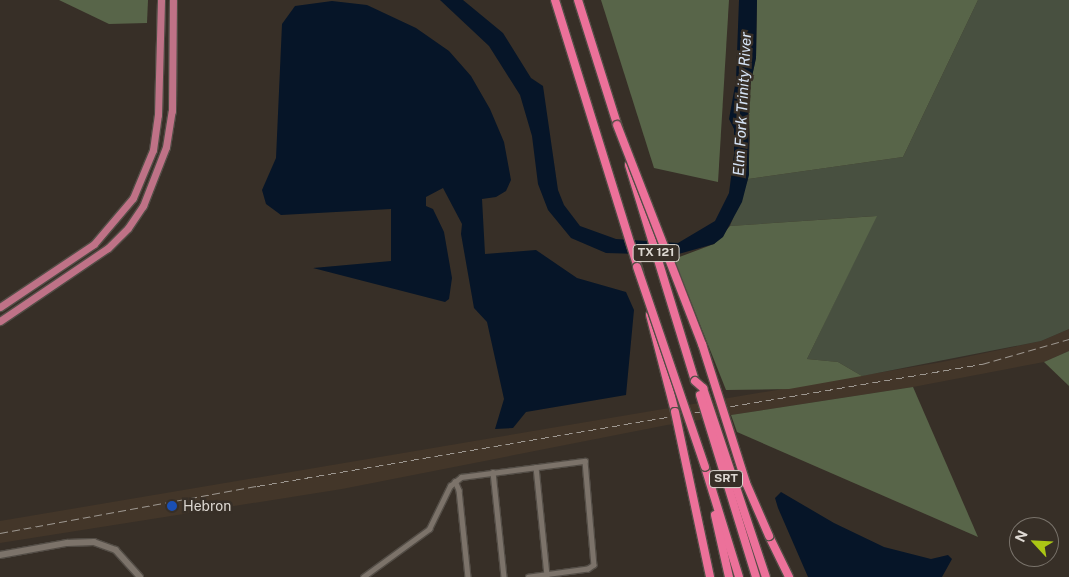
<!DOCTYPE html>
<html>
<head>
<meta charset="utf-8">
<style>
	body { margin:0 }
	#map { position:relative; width:1069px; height:577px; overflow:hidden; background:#372f27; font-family:"Public Sans",sans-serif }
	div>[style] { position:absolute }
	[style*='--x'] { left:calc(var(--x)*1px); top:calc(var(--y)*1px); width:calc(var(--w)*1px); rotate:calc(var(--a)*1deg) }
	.built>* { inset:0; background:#433629 }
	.green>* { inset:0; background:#485040 }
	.forest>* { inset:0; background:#586549 }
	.water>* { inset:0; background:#061528 }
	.roads { filter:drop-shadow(1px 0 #534d46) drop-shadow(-1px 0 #534d46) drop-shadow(0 1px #534d46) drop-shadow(0 -1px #534d46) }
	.minor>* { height:4.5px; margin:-2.25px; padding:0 2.25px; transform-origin:2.25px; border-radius:2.25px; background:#7c736a }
	.tertiary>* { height:5.5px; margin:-2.75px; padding:0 2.75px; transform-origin:2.75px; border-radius:2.75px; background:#7c736a }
	.primary>* { height:7px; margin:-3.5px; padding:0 3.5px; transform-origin:3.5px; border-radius:3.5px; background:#bf7287 }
	.motorway>* { height:8px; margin:-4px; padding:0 4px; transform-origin:4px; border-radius:4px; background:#ec719a }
	.rail>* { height:1px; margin-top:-0.5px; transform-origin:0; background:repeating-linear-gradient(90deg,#9d9790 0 8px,transparent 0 12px) }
	.bridges { filter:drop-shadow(1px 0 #534d46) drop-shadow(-1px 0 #534d46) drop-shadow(0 1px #534d46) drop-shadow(0 -1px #534d46) }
	.motorway-bridge>* { height:8px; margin:-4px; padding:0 4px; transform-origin:4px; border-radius:4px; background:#ec719a }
	.dots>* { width:14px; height:14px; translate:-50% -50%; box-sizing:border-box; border:2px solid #372f27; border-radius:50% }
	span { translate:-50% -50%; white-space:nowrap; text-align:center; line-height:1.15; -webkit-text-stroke:5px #372f27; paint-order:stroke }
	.shield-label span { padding:1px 4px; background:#372f27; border:1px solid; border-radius:4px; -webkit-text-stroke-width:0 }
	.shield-label { font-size:12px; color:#ddd8d2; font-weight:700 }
	.poi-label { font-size:14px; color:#ddd8d2 }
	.left { translate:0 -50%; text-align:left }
	.water-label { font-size:15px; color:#d6e4f7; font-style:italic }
	.north { position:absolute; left:1009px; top:517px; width:50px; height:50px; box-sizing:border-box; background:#372f27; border:1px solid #79736b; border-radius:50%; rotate:295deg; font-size:14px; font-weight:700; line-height:20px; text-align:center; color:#ddd8d2 }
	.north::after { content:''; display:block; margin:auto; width:18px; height:22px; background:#abc615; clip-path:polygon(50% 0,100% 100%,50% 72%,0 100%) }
</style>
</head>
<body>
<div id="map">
	<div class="built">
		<div style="clip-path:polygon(1069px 329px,1069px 351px,1044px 362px,913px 387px,667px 425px,342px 489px,0 543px,0 521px,942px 362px,1041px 341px)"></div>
	</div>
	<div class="green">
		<div style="clip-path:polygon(978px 0,1069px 0,1069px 329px,1041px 341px,862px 376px,838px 362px,807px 359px,876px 216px,730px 226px,748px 179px,903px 157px)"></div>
	</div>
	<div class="forest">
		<div style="clip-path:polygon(59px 0,148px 0,147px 23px,109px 24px)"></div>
		<div style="clip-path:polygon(601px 0,729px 0,718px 182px,654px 168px)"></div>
		<div style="clip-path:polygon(757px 0,978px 0,903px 157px,748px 179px,750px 138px,748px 95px,756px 58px)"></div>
		<div style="clip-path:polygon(877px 216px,807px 359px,838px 362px,862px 376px,789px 389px,726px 390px,674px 259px,714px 244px,730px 226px)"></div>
		<div style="clip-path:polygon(1069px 351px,1069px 386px,1044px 362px)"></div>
		<div style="clip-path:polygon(913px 387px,978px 537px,737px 432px,731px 415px)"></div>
	</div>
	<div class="water">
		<div style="clip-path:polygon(440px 0,463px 0,503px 33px,531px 78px,543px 86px,558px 190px,564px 205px,580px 226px,616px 239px,678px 243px,715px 221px,729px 193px,734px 154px,734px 129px,729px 119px,736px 80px,739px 0,757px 0,756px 58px,748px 95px,749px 175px,742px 202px,723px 237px,714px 244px,675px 255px,606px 253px,571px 238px,548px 210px,538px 184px,532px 136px,520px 95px,489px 46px)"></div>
		<div style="clip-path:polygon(332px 1px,367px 5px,416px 28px,449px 51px,471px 76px,490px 109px,504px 142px,511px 180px,506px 191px,496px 197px,482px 199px,485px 254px,536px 250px,577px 278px,626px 292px,634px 310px,626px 395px,526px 412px,513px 428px,495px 429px,504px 399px,487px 322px,474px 308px,461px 234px,462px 224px,443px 188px,426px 197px,426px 206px,433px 209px,444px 232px,452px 278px,449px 299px,445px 302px,313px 268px,391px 261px,391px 209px,281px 215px,266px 204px,262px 190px,276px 158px,282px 24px,295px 6px)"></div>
		<div style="clip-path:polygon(781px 492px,834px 523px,884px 547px,931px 559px,948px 555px,952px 559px,942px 577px,808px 577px,778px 508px,775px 498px)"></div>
	</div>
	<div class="roads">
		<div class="minor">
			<div style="--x:536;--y:467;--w:109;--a:84.2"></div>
			<div style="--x:493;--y:472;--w:106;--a:84"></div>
			<div style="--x:455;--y:481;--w:10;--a:66"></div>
			<div style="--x:459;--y:490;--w:87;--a:84.1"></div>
			<div style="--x:363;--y:577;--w:82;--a:-36"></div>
			<div style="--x:429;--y:529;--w:48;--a:-64"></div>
			<div style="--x:450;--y:486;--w:14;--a:-39"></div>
			<div style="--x:461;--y:477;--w:125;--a:-7.4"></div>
			<div style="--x:585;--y:461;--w:104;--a:85.1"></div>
			<div style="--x:594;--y:565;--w:7;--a:146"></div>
			<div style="--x:588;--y:569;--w:60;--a:172.3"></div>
		</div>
		<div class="tertiary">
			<div style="--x:0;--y:555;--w:68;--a:-10.2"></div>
			<div style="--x:67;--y:543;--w:27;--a:-2"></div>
			<div style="--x:94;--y:542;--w:23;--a:20"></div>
			<div style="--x:116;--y:550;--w:36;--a:48"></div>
		</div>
		<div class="primary">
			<div style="--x:0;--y:307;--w:113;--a:-33.8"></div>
			<div style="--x:94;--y:244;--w:60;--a:-49.7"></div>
			<div style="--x:133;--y:198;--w:52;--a:-67.4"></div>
			<div style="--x:153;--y:150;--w:35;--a:-82"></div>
			<div style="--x:158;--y:115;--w:115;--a:-88.5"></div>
			<div style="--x:0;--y:321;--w:130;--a:-34.1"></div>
			<div style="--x:108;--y:248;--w:28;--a:-45"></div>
			<div style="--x:128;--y:228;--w:27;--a:-56"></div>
			<div style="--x:143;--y:206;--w:63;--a:-68.7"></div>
			<div style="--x:166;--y:147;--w:36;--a:-81"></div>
			<div style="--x:172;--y:111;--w:111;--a:-89.5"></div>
		</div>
		<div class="motorway">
			<div style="--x:555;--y:0;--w:285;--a:72.8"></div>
			<div style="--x:578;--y:0;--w:136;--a:72.5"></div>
			<div style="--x:629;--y:165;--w:226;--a:73"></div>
			<div style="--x:650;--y:315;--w:100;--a:75.5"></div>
			<div style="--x:705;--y:467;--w:115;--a:72.8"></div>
			<div style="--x:715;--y:515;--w:64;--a:77.3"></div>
			<div style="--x:769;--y:536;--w:46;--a:64"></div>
		</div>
	</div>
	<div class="rail">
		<div style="--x:0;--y:533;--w:261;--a:-10.4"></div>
		<div style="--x:257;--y:486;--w:735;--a:-9.55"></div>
		<div style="--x:982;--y:364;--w:91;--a:-16"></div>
	</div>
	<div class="bridges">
		<div class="motorway-bridge">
			<div style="--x:617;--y:125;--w:235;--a:68.8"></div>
			<div style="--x:702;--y:344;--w:146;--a:72.4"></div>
			<div style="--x:746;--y:483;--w:58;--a:66.5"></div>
			<div style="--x:637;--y:267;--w:211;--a:71.2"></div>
			<div style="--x:695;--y:381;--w:11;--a:41"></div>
			<div style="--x:703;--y:388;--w:199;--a:71.6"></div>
			<div style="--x:700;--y:395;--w:190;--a:72.9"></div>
			<div style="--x:675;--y:412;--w:169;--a:78"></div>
		</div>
	</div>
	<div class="dots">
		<div style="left:172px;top:506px;background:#1a4fb4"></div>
	</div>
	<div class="shield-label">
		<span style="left:656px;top:253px">TX 121</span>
		<span style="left:726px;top:479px">SRT</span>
	</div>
	<div class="poi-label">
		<span class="left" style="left:183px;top:506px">Hebron</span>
	</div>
	<div class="water-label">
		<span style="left:742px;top:104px;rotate:-87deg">Elm Fork Trinity River</span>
	</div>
	<div class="north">N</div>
</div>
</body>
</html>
